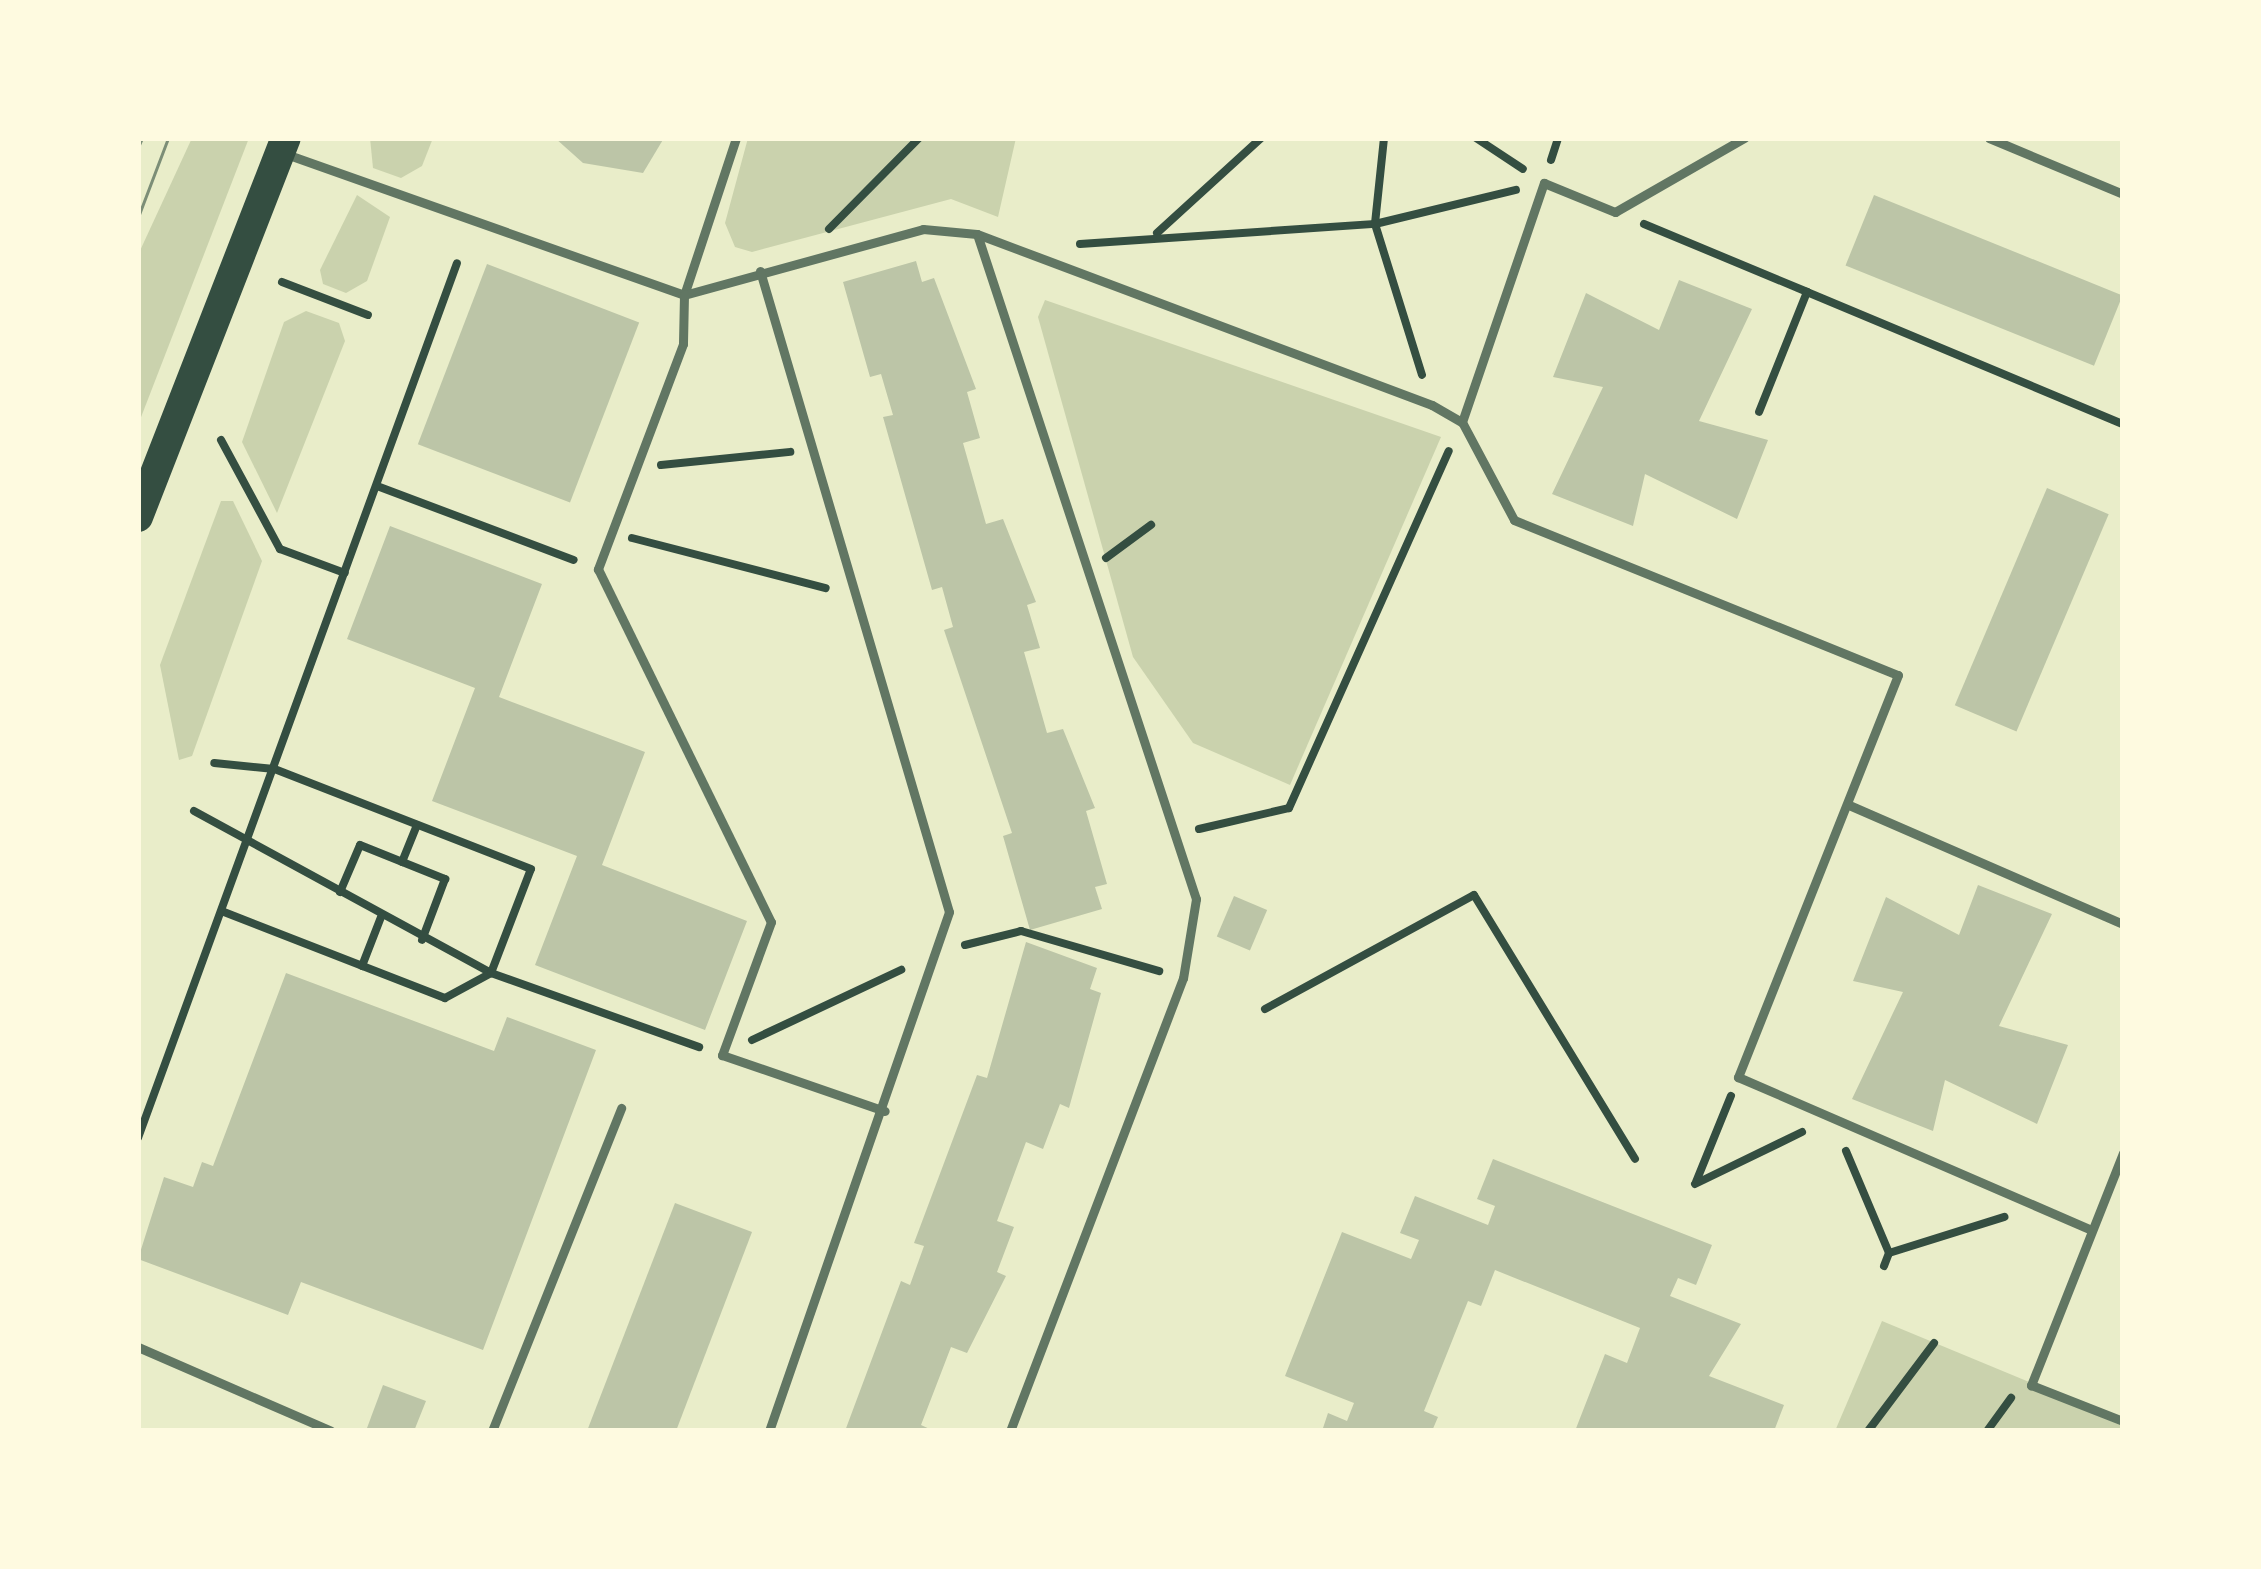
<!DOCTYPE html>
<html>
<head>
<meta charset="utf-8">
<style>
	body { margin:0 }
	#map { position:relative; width:2261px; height:1569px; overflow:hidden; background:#e9edc9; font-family:"DejaVu Sans",sans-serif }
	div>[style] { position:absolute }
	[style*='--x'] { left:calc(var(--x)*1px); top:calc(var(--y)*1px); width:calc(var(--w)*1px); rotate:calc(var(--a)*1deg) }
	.green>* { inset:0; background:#cad2ad }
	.building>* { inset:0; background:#bcc5a7; transform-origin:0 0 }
	.path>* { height:8px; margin:-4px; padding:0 4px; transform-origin:4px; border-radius:4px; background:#344e41 }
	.service>* { height:9px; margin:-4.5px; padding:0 4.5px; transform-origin:4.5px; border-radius:4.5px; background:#617663 }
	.primary>* { height:30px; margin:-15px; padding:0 15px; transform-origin:15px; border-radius:15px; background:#344e41 }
	.tram>* { height:3px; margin:-1.5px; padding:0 1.5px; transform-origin:1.5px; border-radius:1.5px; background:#7c8e77 }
	span { translate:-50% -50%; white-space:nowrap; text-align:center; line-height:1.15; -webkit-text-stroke:9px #fefae0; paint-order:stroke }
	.frame { position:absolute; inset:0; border:141px solid #fefae0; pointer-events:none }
</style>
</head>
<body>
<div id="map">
	<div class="green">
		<div style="clip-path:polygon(192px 138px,249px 138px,138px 425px,138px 255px)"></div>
		<div style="clip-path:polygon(370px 138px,433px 138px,422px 166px,401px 178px,373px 168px)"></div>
		<div style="clip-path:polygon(748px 138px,1016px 138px,998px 217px,951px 199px,752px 252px,735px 247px,725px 223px)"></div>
		<div style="clip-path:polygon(357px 195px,390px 217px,367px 281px,346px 293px,323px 284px,320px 270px)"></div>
		<div style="clip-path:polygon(1045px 300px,1441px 437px,1290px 785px,1193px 743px,1133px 657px,1038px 317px)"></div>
		<div style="clip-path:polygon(306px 311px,339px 323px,345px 341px,277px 513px,242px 442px,284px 322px)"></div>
		<div style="clip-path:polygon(221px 501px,233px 501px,262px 561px,192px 756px,179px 760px,160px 665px)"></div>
		<div style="clip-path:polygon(1882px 1321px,2123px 1421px,2123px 1431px,1835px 1431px)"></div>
	</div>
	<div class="building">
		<div style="clip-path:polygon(555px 138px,664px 138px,643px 173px,583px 163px)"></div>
		<div style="left:1874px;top:195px;width:268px;height:76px;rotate:22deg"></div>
		<div style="clip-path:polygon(916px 261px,922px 282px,934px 278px,976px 389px,967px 392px,980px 438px,963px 443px,986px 524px,1003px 519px,1036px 602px,1027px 605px,1040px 648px,1024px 652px,1047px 733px,1063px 729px,1095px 808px,1086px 811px,1107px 884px,1095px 887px,1102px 909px,1030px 930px,1003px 836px,1012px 833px,944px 630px,953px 627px,942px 587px,932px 590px,883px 417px,893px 415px,881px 374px,870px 377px,843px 282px)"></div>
		<div style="left:487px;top:264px;width:163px;height:193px;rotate:21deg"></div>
		<div style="clip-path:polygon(1679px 280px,1752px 309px,1699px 421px,1768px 440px,1737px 519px,1645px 474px,1633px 526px,1552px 494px,1603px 387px,1553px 377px,1586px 293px,1659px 330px)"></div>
		<div style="left:2047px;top:488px;width:67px;height:236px;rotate:23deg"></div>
		<div style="clip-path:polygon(390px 526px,542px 584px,499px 697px,645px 752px,602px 865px,747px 921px,705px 1030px,535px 965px,577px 856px,432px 801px,475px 688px,347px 639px)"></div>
		<div style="clip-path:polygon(1978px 885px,2052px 914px,1999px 1026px,2068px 1045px,2037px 1124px,1945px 1080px,1933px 1131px,1852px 1099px,1903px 992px,1853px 981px,1886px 897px,1959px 935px)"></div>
		<div style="left:1234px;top:896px;width:36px;height:44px;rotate:23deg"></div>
		<div style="clip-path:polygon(1026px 942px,1097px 968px,1090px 989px,1101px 993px,1069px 1108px,1060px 1104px,1043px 1149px,1026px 1142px,997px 1221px,1014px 1227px,997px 1272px,1006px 1276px,967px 1353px,951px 1347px,921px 1425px,934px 1431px,845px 1431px,901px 1281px,910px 1285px,924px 1246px,914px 1243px,977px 1075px,987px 1078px)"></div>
		<div style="clip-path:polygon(286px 973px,494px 1051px,507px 1017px,596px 1050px,483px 1350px,301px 1282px,288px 1315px,138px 1259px,164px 1177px,193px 1187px,202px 1162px,213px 1166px)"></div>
		<div style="clip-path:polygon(1493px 1159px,1712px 1245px,1696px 1285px,1678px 1278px,1670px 1296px,1741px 1324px,1709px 1376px,1784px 1405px,1774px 1431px,1575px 1431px,1605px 1354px,1627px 1363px,1640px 1328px,1495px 1270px,1481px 1306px,1468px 1301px,1424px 1411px,1438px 1417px,1432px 1431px,1322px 1431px,1328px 1413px,1347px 1421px,1354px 1403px,1285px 1376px,1342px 1232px,1411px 1259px,1419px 1240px,1400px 1233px,1415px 1196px,1488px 1225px,1495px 1206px,1477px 1199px)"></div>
		<div style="clip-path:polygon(675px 1203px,752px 1232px,676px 1431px,587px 1431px)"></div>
		<div style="clip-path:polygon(383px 1385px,426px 1401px,414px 1431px,367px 1428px)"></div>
	</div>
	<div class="path">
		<div style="--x:1384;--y:138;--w:86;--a:96"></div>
		<div style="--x:1375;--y:224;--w:158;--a:72.7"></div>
		<div style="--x:1476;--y:138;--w:56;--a:33.4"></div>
		<div style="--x:1551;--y:160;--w:23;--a:-72"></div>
		<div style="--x:1644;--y:224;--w:177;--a:22.6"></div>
		<div style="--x:1807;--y:292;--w:129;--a:111.8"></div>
		<div style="--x:829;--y:229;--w:128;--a:-45.3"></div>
		<div style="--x:1157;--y:233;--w:141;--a:-42.4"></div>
		<div style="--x:1080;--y:244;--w:296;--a:-3.9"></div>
		<div style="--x:1375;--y:224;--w:145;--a:-13.6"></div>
		<div style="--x:282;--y:282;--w:92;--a:21"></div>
		<div style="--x:1807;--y:292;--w:342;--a:22.7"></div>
		<div style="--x:221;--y:440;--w:124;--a:61.6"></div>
		<div style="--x:280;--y:549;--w:69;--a:20.3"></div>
		<div style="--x:661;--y:465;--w:130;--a:-5.8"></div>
		<div style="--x:377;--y:486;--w:210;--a:20.6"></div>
		<div style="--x:632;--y:538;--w:200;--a:14.5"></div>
		<div style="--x:1106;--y:558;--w:56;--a:-36.3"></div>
		<div style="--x:194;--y:811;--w:338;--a:28.6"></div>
		<div style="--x:491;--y:973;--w:111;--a:-69"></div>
		<div style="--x:531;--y:869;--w:276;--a:-158.7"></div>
		<div style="--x:274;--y:769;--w:60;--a:-174.3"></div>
		<div style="--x:1199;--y:829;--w:92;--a:-13.1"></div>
		<div style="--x:1289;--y:808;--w:391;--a:-65.9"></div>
		<div style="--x:402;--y:862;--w:40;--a:-68"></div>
		<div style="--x:340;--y:892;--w:51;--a:-66.9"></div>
		<div style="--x:360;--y:845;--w:92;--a:21.8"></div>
		<div style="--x:445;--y:879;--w:65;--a:110.7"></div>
		<div style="--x:224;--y:912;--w:237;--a:21.3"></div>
		<div style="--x:445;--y:998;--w:52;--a:-28.5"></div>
		<div style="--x:491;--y:973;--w:221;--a:19.6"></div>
		<div style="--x:965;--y:945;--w:58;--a:-14"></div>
		<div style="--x:1021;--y:931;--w:144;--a:16.2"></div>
		<div style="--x:362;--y:966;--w:53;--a:-68.8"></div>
		<div style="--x:1265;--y:1009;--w:238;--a:-28.6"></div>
		<div style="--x:1474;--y:895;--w:309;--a:58.6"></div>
		<div style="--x:752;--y:1040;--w:165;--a:-25.2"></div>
		<div style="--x:138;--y:1138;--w:931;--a:-69.97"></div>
		<div style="--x:1846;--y:1151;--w:111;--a:67.1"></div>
		<div style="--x:1889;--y:1253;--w:121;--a:-17.4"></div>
		<div style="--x:1696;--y:1182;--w:93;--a:-67.9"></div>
		<div style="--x:1695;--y:1184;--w:119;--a:-25.9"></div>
		<div style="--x:1884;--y:1266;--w:14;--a:-69"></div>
		<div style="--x:1868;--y:1431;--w:110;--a:-53.1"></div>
		<div style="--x:1987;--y:1431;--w:41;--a:-54"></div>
	</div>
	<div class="service">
		<div style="--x:736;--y:138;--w:165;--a:108.3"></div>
		<div style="--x:684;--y:295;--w:49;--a:91.2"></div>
		<div style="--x:683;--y:344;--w:241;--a:110.7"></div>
		<div style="--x:598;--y:569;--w:393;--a:63.9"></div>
		<div style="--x:771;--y:922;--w:142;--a:110.2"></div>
		<div style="--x:722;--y:1055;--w:172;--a:19"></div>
		<div style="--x:1989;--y:138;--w:145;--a:22.7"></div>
		<div style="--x:286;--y:154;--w:422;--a:19.5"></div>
		<div style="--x:684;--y:295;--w:248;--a:-15.4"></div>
		<div style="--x:923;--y:229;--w:54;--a:5.3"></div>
		<div style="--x:977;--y:234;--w:486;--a:20.6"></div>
		<div style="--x:1432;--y:405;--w:34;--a:30"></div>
		<div style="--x:1462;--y:422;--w:111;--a:62"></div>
		<div style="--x:1514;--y:520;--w:414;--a:22"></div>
		<div style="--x:1898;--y:675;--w:433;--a:111.7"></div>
		<div style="--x:1738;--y:1077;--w:383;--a:23.4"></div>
		<div style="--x:977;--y:234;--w:700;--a:71.77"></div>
		<div style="--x:1196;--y:899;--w:80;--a:99.3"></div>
		<div style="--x:1183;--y:978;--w:485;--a:110.9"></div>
		<div style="--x:760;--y:271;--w:668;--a:73.57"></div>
		<div style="--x:949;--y:912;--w:549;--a:109.13"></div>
		<div style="--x:1462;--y:422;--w:253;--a:-71.1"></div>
		<div style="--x:1544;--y:183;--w:77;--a:22.2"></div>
		<div style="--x:1615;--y:212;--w:149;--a:-29.8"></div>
		<div style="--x:1849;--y:805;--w:299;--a:23.5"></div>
		<div style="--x:2123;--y:1153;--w:250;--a:111.6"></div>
		<div style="--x:2031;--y:1385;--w:99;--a:21.4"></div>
		<div style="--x:138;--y:1347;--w:210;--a:23.5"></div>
		<div style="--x:492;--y:1431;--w:348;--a:-68.2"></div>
	</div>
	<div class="primary">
		<div style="--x:138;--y:517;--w:407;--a:-68.7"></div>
	</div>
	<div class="tram">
		<div style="--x:138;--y:147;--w:10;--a:-66"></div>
		<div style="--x:138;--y:217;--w:85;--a:-69.2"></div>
	</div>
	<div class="frame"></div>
</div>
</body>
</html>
